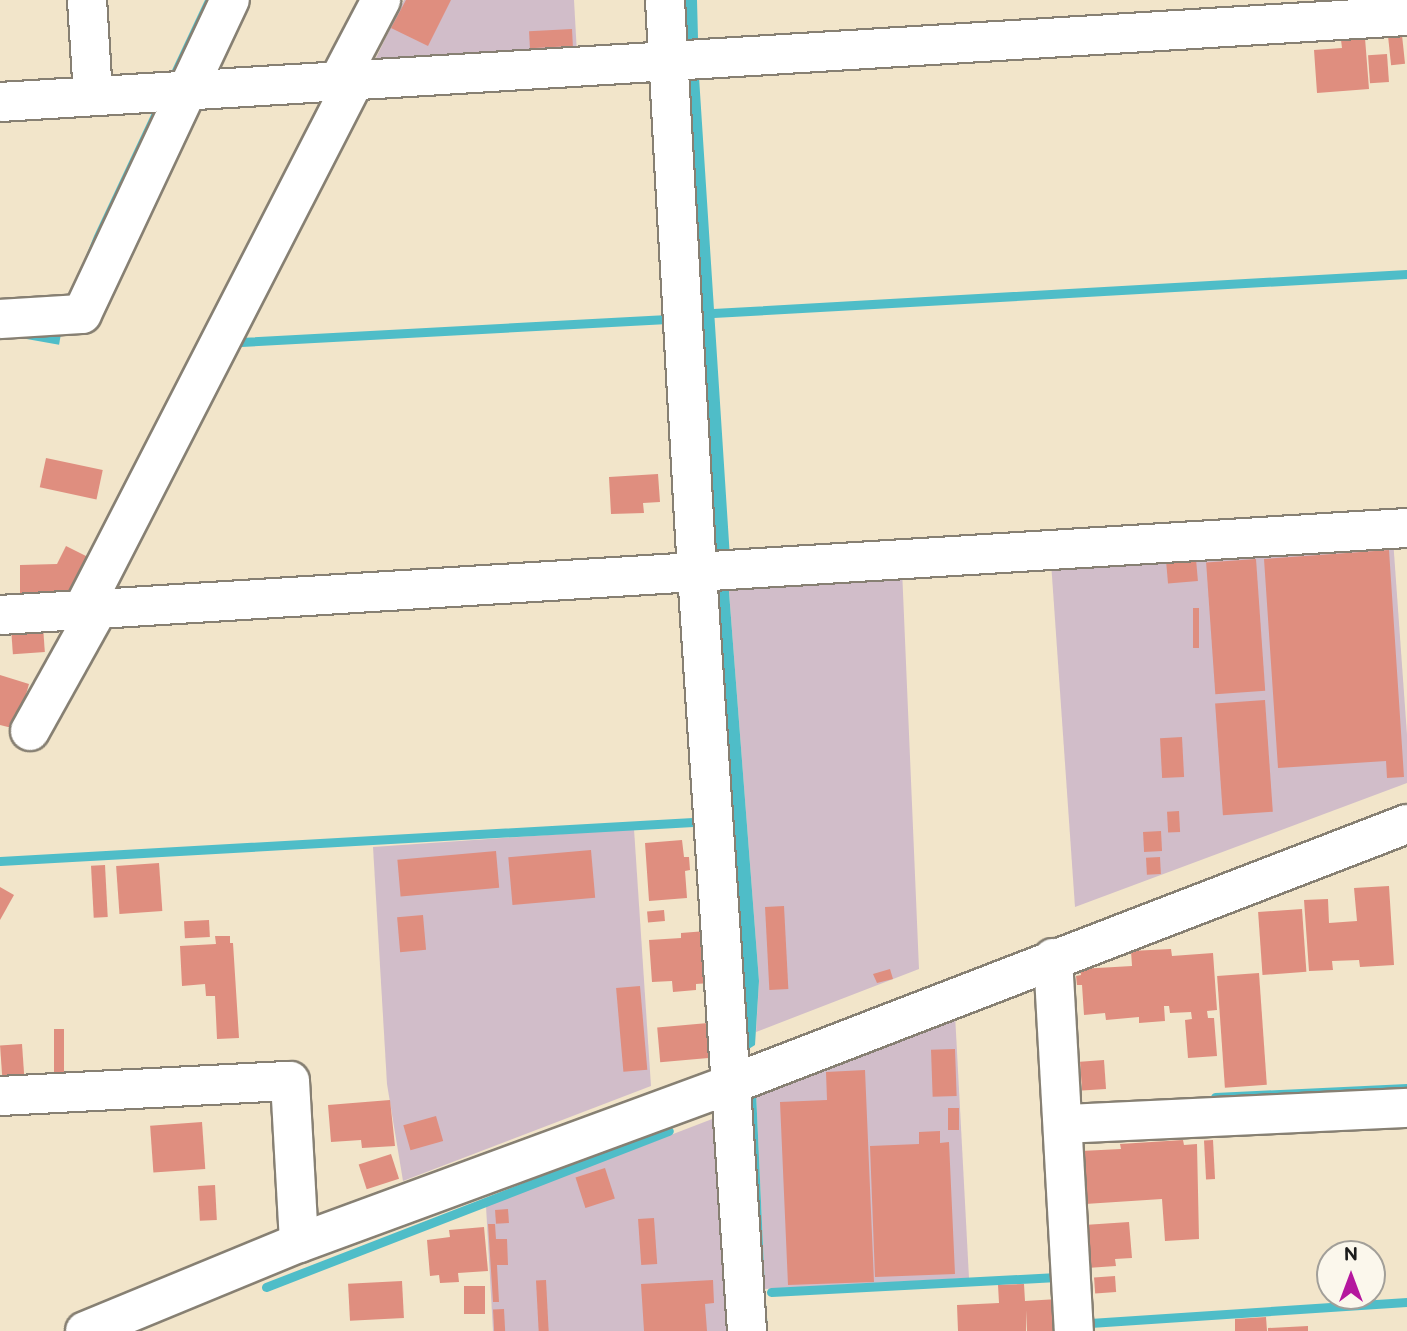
<!DOCTYPE html>
<html>
<head>
<meta charset="utf-8">
<style>
	body { margin:0 }
	#map { position:relative; width:1407px; height:1331px; overflow:hidden; background:#f2e5ca; font-family:"Balsamiq Sans",sans-serif }
	div>[style] { position:absolute }
	[style*='--x'] { left:calc(var(--x)*1px); top:calc(var(--y)*1px); width:calc(var(--w)*1px); rotate:calc(var(--a)*1deg) }
	.industrial>* { inset:0; background:#d1bdc9 }
	.water>* { inset:0; background:#4fbdc8; transform-origin:0 0 }
	.stream>* { height:9px; margin:-4.5px; padding:0 4.5px; transform-origin:4.5px; border-radius:4.5px; background:#4fbdc8 }
	.building>* { inset:0; background:#df8e7f; transform-origin:0 0 }
	.roads { filter:drop-shadow(2px 0 #878073) drop-shadow(-2px 0 #878073) drop-shadow(0 2px #878073) drop-shadow(0 -2px #878073) }
	.minor>* { height:38px; margin:-19px; padding:0 19px; transform-origin:19px; border-radius:19px; background:#fff }
	span { translate:-50% -50%; white-space:nowrap; text-align:center; line-height:1.15; -webkit-text-stroke:5px #fbf7ec; paint-order:stroke }
	.north { position:absolute; left:1316px; top:1240px; width:70px; height:70px; box-sizing:border-box; background:#fbf7ec; border:2px solid #a29f99; border-radius:50%; rotate:0deg; font-size:19px; font-weight:700; line-height:28px; text-align:center; color:#1c1c1c }
	.north::after { content:''; display:block; margin:auto; width:24px; height:32px; background:#b5179e; clip-path:polygon(50% 0,100% 100%,50% 72%,0 100%) }
</style>
</head>
<body>
<div id="map">
	<div class="industrial">
		<div style="clip-path:polygon(404px 0,574px 0,577px 54px,375px 60px)"></div>
		<div style="clip-path:polygon(1393px 539px,1407px 735px,1407px 783px,1075px 907px,1051px 562px)"></div>
		<div style="clip-path:polygon(902px 569px,919px 969px,756px 1032px,759px 981px,728px 579px)"></div>
		<div style="clip-path:polygon(634px 829px,651px 1086px,403px 1181px,387px 1084px,373px 847px)"></div>
		<div style="clip-path:polygon(955px 1014px,969px 1278px,765px 1289px,756px 1092px)"></div>
		<div style="clip-path:polygon(720px 1116px,736px 1331px,493px 1331px,486px 1206px)"></div>
	</div>
	<div class="water">
		<div style="clip-path:polygon(205px 0,220px 0,70px 296px,94px 236px)"></div>
		<div style="clip-path:polygon(678px 0,697px 0,699px 77px,730px 558px,728px 579px,759px 981px,755px 1045px,744px 1052px)"></div>
		<div style="left:62px;top:328px;width:17px;height:62px;rotate:100deg"></div>
		<div style="clip-path:polygon(756px 1092px,765px 1289px,768px 1331px,759px 1331px,746px 1096px)"></div>
	</div>
	<div class="stream">
		<div style="--x:713;--y:313;--w:695;--a:-3.22"></div>
		<div style="--x:241;--y:342;--w:427;--a:-3.1"></div>
		<div style="--x:0;--y:861;--w:694;--a:-3.22"></div>
		<div style="--x:1215;--y:1097;--w:192;--a:-2.7"></div>
		<div style="--x:266;--y:1287;--w:432;--a:-21.2"></div>
		<div style="--x:771;--y:1292;--w:291;--a:-3"></div>
		<div style="--x:1090;--y:1323;--w:318;--a:-3.8"></div>
	</div>
	<div class="building">
		<div style="clip-path:polygon(406px 0,451px 0,428px 46px,391px 28px)"></div>
		<div style="left:572px;top:29px;width:17px;height:43px;rotate:87deg"></div>
		<div style="left:1402px;top:35px;width:29px;height:14px;rotate:84deg"></div>
		<div style="clip-path:polygon(1365px 38px,1369px 89px,1317px 93px,1314px 50px,1342px 48px,1341px 40px)"></div>
		<div style="left:1387px;top:54px;width:28px;height:19px;rotate:86deg"></div>
		<div style="left:46px;top:458px;width:58px;height:30px;rotate:12deg"></div>
		<div style="clip-path:polygon(658px 474px,660px 502px,643px 503px,644px 513px,611px 514px,609px 477px)"></div>
		<div style="clip-path:polygon(66px 546px,92px 559px,75px 592px,20px 593px,20px 565px,57px 564px)"></div>
		<div style="clip-path:polygon(1389px 550px,1404px 777px,1387px 778px,1386px 761px,1278px 768px,1264px 559px)"></div>
		<div style="left:1196px;top:559px;width:22px;height:30px;rotate:85deg"></div>
		<div style="left:1256px;top:559px;width:132px;height:50px;rotate:86deg"></div>
		<div style="left:1193px;top:608px;width:6px;height:40px"></div>
		<div style="left:43px;top:626px;width:26px;height:32px;rotate:86deg"></div>
		<div style="clip-path:polygon(0 675px,29px 684px,16px 729px,0 725px)"></div>
		<div style="left:1265px;top:700px;width:112px;height:50px;rotate:86deg"></div>
		<div style="left:1182px;top:737px;width:40px;height:22px;rotate:87deg"></div>
		<div style="left:1179px;top:811px;width:21px;height:12px;rotate:87deg"></div>
		<div style="left:1161px;top:831px;width:20px;height:18px;rotate:87deg"></div>
		<div style="clip-path:polygon(682px 840px,684px 857px,689px 857px,690px 870px,685px 871px,687px 898px,649px 901px,645px 843px)"></div>
		<div style="left:591px;top:850px;width:48px;height:83px;rotate:85deg"></div>
		<div style="left:496px;top:851px;width:37px;height:99px;rotate:85deg"></div>
		<div style="left:1160px;top:857px;width:17px;height:14px;rotate:87deg"></div>
		<div style="left:159px;top:863px;width:48px;height:43px;rotate:86deg"></div>
		<div style="left:105px;top:865px;width:52px;height:14px;rotate:87deg"></div>
		<div style="clip-path:polygon(1389px 886px,1394px 965px,1360px 967px,1359px 960px,1332px 961px,1333px 970px,1309px 971px,1304px 900px,1328px 899px,1329px 923px,1357px 921px,1354px 888px)"></div>
		<div style="clip-path:polygon(0 887px,14px 895px,0 920px)"></div>
		<div style="left:784px;top:906px;width:83px;height:19px;rotate:87deg"></div>
		<div style="left:1302px;top:909px;width:63px;height:44px;rotate:86deg"></div>
		<div style="left:664px;top:910px;width:11px;height:17px;rotate:85deg"></div>
		<div style="left:423px;top:915px;width:35px;height:26px;rotate:85deg"></div>
		<div style="left:209px;top:920px;width:17px;height:25px;rotate:87deg"></div>
		<div style="clip-path:polygon(706px 931px,710px 983px,696px 984px,696px 990px,673px 992px,672px 981px,652px 982px,649px 940px,681px 938px,681px 933px)"></div>
		<div style="clip-path:polygon(215px 936px,230px 936px,230px 943px,233px 943px,239px 1038px,217px 1039px,215px 996px,206px 996px,205px 984px,182px 986px,180px 946px,216px 944px)"></div>
		<div style="clip-path:polygon(1171px 949px,1172px 956px,1213px 953px,1217px 1010px,1207px 1011px,1208px 1018px,1214px 1018px,1217px 1056px,1188px 1058px,1185px 1020px,1192px 1019px,1191px 1012px,1170px 1013px,1169px 1006px,1164px 1006px,1165px 1021px,1139px 1023px,1139px 1017px,1106px 1020px,1105px 1013px,1084px 1015px,1082px 985px,1077px 985px,1076px 976px,1081px 975px,1080px 969px,1132px 966px,1131px 951px)"></div>
		<div style="clip-path:polygon(890px 969px,893px 979px,877px 983px,873px 974px)"></div>
		<div style="left:1259px;top:973px;width:112px;height:42px;rotate:86deg"></div>
		<div style="left:640px;top:986px;width:84px;height:24px;rotate:85deg"></div>
		<div style="left:708px;top:1023px;width:35px;height:51px;rotate:85deg"></div>
		<div style="left:54px;top:1029px;width:10px;height:49px"></div>
		<div style="left:22px;top:1044px;width:31px;height:22px;rotate:86deg"></div>
		<div style="left:955px;top:1049px;width:47px;height:24px;rotate:88deg"></div>
		<div style="left:1104px;top:1060px;width:29px;height:24px;rotate:86deg"></div>
		<div style="clip-path:polygon(865px 1070px,874px 1282px,788px 1285px,780px 1102px,827px 1100px,826px 1072px)"></div>
		<div style="clip-path:polygon(390px 1100px,395px 1146px,362px 1148px,361px 1140px,331px 1142px,328px 1105px)"></div>
		<div style="left:959px;top:1108px;width:22px;height:11px;rotate:90deg"></div>
		<div style="left:436px;top:1116px;width:26px;height:34px;rotate:74deg"></div>
		<div style="left:202px;top:1122px;width:47px;height:52px;rotate:86deg"></div>
		<div style="clip-path:polygon(940px 1131px,940px 1143px,949px 1142px,955px 1274px,875px 1277px,870px 1146px,919px 1144px,919px 1132px)"></div>
		<div style="clip-path:polygon(1183px 1140px,1184px 1145px,1197px 1144px,1199px 1239px,1165px 1241px,1162px 1199px,1085px 1204px,1081px 1151px,1121px 1149px,1120px 1144px)"></div>
		<div style="left:1213px;top:1140px;width:39px;height:9px;rotate:87deg"></div>
		<div style="left:391px;top:1154px;width:26px;height:34px;rotate:72deg"></div>
		<div style="left:605px;top:1168px;width:32px;height:31px;rotate:72deg"></div>
		<div style="left:215px;top:1185px;width:35px;height:17px;rotate:87deg"></div>
		<div style="left:508px;top:1209px;width:14px;height:13px;rotate:86deg"></div>
		<div style="left:654px;top:1218px;width:46px;height:16px;rotate:86deg"></div>
		<div style="clip-path:polygon(1129px 1222px,1132px 1258px,1115px 1259px,1116px 1266px,1087px 1268px,1084px 1225px)"></div>
		<div style="clip-path:polygon(488px 1224px,495px 1224px,496px 1239px,507px 1239px,508px 1265px,497px 1265px,499px 1302px,493px 1302px)"></div>
		<div style="clip-path:polygon(484px 1227px,488px 1271px,458px 1273px,459px 1282px,440px 1283px,439px 1275px,430px 1276px,427px 1240px,450px 1237px,449px 1230px)"></div>
		<div style="left:1115px;top:1276px;width:16px;height:21px;rotate:86deg"></div>
		<div style="left:546px;top:1280px;width:51px;height:10px;rotate:87deg"></div>
		<div style="clip-path:polygon(713px 1280px,714px 1303px,705px 1304px,707px 1331px,644px 1331px,641px 1284px)"></div>
		<div style="left:402px;top:1281px;width:37px;height:54px;rotate:87deg"></div>
		<div style="clip-path:polygon(1024px 1284px,1025px 1301px,1058px 1299px,1059px 1331px,1027px 1331px,1026px 1310px,1026px 1331px,958px 1331px,957px 1305px,999px 1303px,998px 1285px)"></div>
		<div style="left:485px;top:1286px;width:28px;height:21px;rotate:90deg"></div>
		<div style="left:504px;top:1309px;width:22px;height:11px;rotate:87deg"></div>
		<div style="clip-path:polygon(1266px 1317px,1267px 1331px,1235px 1331px,1235px 1319px)"></div>
		<div style="clip-path:polygon(1308px 1326px,1308px 1331px,1268px 1331px,1268px 1328px)"></div>
	</div>
	<div class="roads">
		<div class="minor">
			<div style="--x:87;--y:0;--w:95;--a:86.4"></div>
			<div style="--x:665;--y:0;--w:573;--a:86.8"></div>
			<div style="--x:697;--y:572;--w:761;--a:86.23"></div>
			<div style="--x:338;--y:82;--w:93;--a:-62.3"></div>
			<div style="--x:0;--y:102;--w:1410;--a:-3.5"></div>
			<div style="--x:0;--y:319;--w:82;--a:-3.5"></div>
			<div style="--x:82;--y:314;--w:347;--a:-64.8"></div>
			<div style="--x:82;--y:611;--w:596;--a:-62.83"></div>
			<div style="--x:0;--y:615;--w:1410;--a:-3.54"></div>
			<div style="--x:30;--y:731;--w:140;--a:-60.9"></div>
			<div style="--x:1053;--y:958;--w:374;--a:86.8"></div>
			<div style="--x:0;--y:1096;--w:290;--a:-3"></div>
			<div style="--x:290;--y:1081;--w:162;--a:86.8"></div>
			<div style="--x:1065;--y:1124;--w:342;--a:-2.7"></div>
			<div style="--x:85;--y:1331;--w:231;--a:-22.4"></div>
			<div style="--x:299;--y:1243;--w:461;--a:-20.2"></div>
			<div style="--x:732;--y:1084;--w:723;--a:-21.07"></div>
		</div>
	</div>
	<div class="north">N</div>
</div>
</body>
</html>
